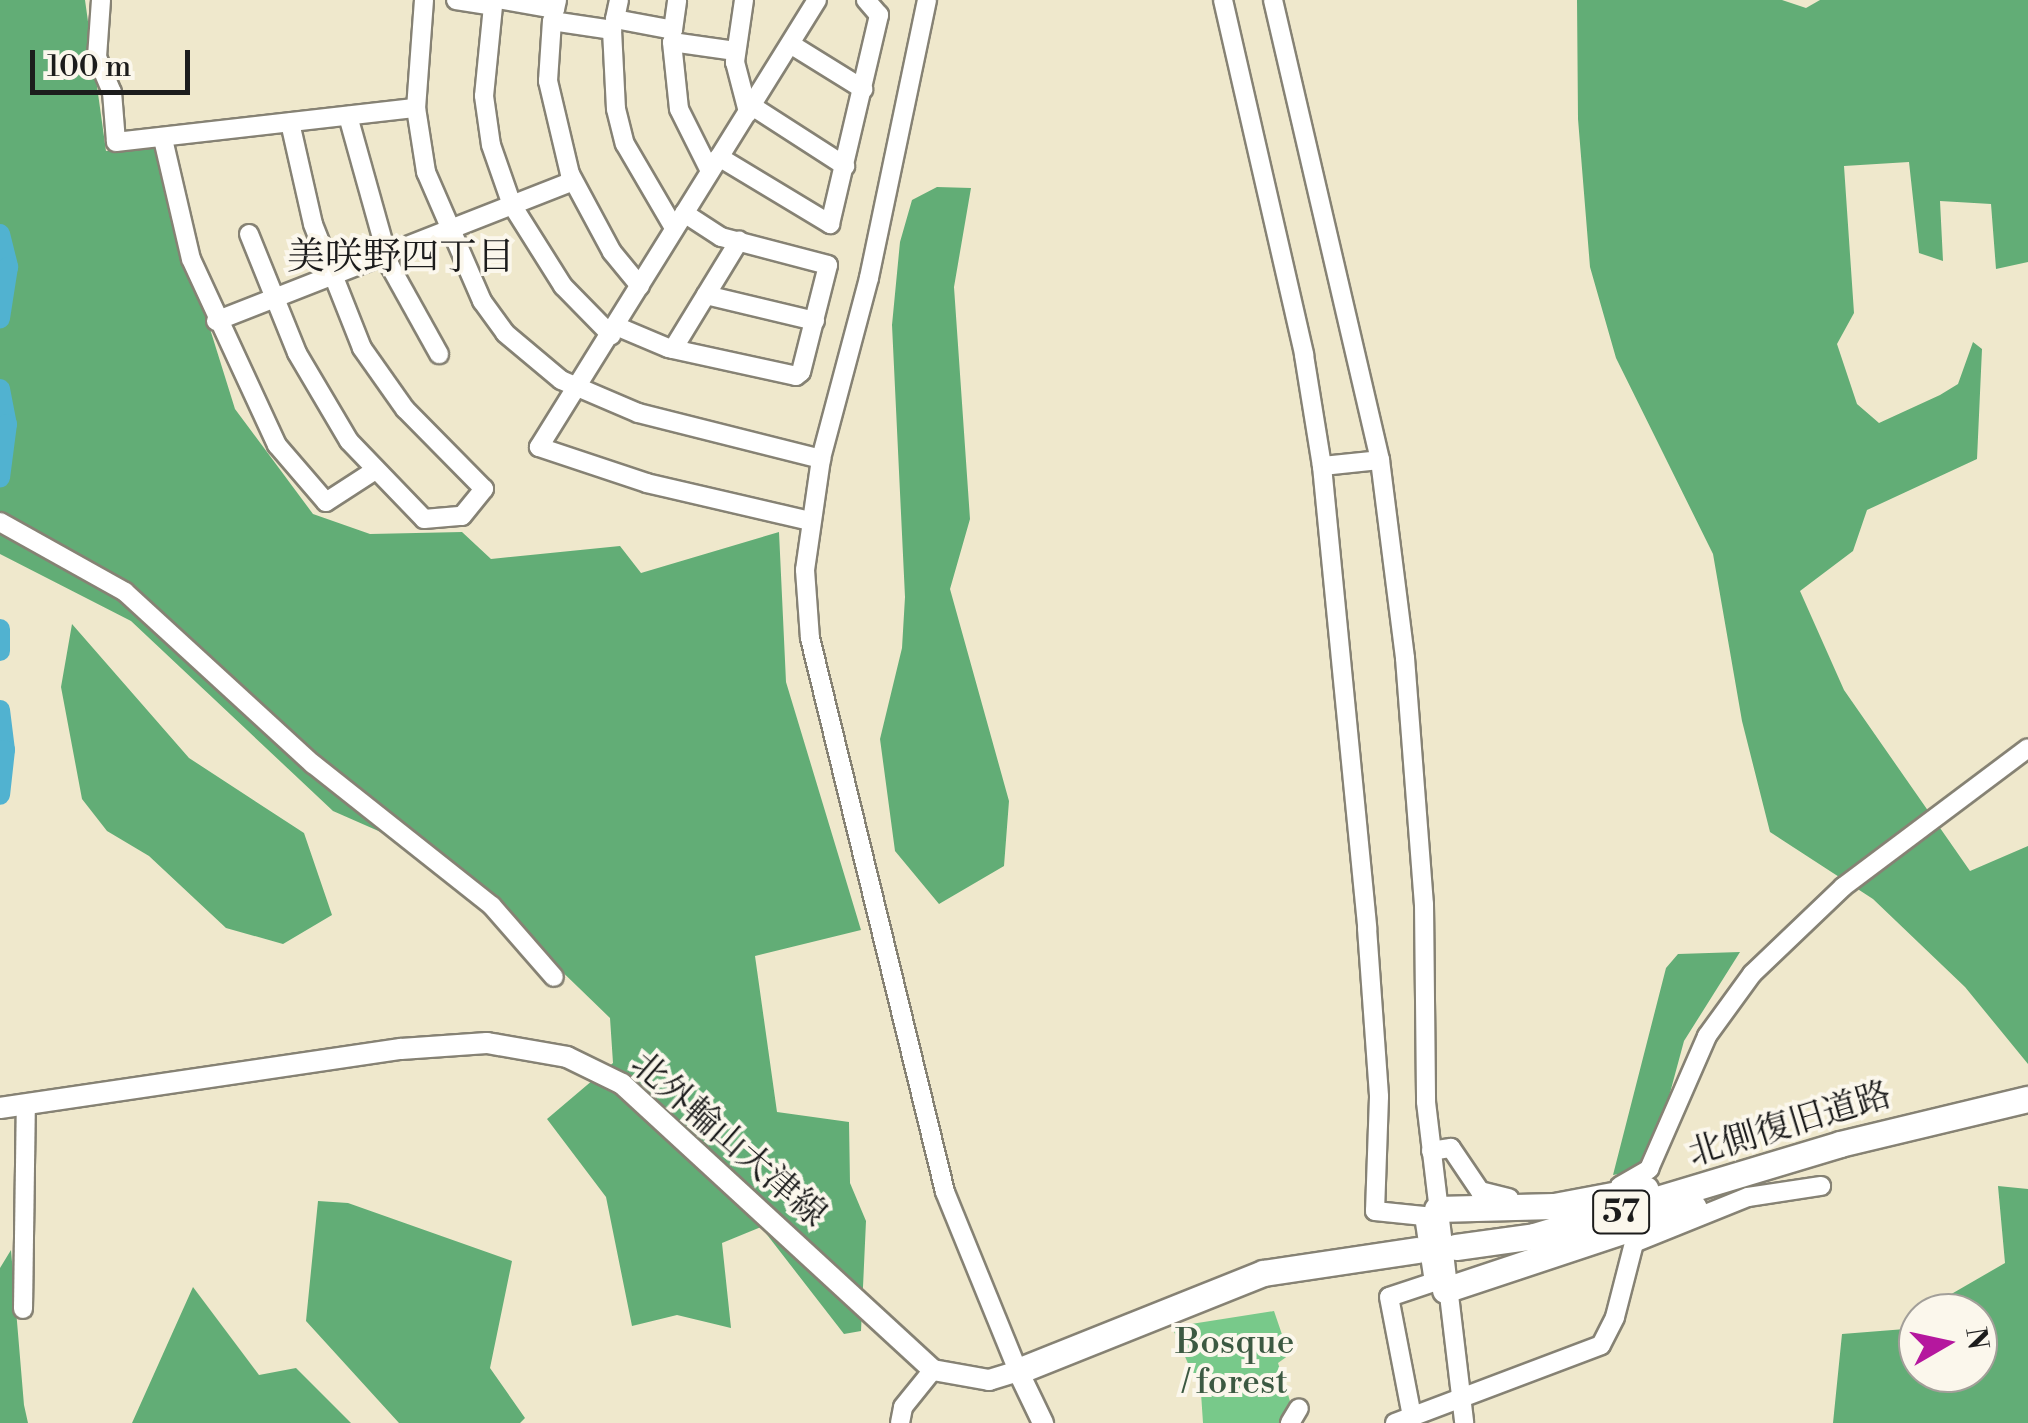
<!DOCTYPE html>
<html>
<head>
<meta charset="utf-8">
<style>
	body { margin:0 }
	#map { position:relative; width:2028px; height:1423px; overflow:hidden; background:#efe8cc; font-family:"Libre Bodoni","Noto Serif JP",serif }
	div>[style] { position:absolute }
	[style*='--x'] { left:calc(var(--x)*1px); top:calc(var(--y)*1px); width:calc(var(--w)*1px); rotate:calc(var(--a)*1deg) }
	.green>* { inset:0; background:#78c98a }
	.forest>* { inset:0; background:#62ad76 }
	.river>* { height:20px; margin:-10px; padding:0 10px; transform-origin:10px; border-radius:10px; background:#51b2d0 }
	.roads { filter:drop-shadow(2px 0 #868274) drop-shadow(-2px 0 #868274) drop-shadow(0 2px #868274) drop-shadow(0 -2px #868274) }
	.minor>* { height:18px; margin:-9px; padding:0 9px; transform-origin:9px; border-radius:9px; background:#fff }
	.major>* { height:20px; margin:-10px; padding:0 10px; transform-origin:10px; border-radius:10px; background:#fff }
	.highway>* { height:25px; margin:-12.5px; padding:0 12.5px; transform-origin:12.5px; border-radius:12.5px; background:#fff }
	span { translate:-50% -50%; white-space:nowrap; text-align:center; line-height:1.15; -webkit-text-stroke:8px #fbf7ec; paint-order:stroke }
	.shield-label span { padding:2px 8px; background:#fbf7ec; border:2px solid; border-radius:8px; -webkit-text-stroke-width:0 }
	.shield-label { font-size:32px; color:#1c1c1c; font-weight:700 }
	.street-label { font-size:35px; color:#1c1c1c }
	.park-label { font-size:35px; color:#3c5942 }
	.neighbourhood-label { font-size:38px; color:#1c1c1c }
	.north { position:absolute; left:1898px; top:1293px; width:100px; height:100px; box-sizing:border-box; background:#fbf7ec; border:2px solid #a29f99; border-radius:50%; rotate:81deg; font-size:28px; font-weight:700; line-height:40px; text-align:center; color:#1c1c1c }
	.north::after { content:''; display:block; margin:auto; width:35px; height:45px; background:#b5179e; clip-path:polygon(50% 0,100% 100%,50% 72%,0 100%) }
	.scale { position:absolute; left:30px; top:50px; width:160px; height:45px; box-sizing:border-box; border:5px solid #1c1c1c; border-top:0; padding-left:12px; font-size:30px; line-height:35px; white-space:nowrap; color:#1c1c1c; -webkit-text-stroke:8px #fbf7ec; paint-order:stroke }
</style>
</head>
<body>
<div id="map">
	<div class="green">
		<div style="clip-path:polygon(1274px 1311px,1289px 1355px,1278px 1363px,1290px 1401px,1283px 1423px,1203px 1423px,1201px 1393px,1172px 1327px)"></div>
	</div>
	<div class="forest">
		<div style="clip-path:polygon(0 0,85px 0,106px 151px,153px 146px,235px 409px,313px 514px,370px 534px,462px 532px,491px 559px,620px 546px,641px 573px,779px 532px,786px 682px,861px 930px,755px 956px,777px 1112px,849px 1122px,850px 1183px,866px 1221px,861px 1331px,844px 1334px,761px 1227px,722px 1243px,731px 1328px,677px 1315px,632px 1326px,606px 1197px,547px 1119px,613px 1063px,610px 1018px,449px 862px,333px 811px,131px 621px,0 554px)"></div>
		<div style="clip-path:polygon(1577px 0,1782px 0,1806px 8px,1820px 0,2028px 0,2028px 262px,1996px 269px,1991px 204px,1940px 201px,1943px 261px,1919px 253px,1909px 162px,1844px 166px,1854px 313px,1837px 344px,1857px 404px,1879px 423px,1940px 395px,1958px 384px,1973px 342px,1982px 349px,1977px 459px,1867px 510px,1853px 551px,1800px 591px,1844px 690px,1970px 871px,2028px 846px,2028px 1064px,1965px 987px,1873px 899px,1770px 832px,1742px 721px,1713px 554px,1616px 358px,1590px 267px,1578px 119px)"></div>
		<div style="clip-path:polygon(937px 187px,971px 188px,954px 287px,970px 519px,950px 589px,1009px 801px,1004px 866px,939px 904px,895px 851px,880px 739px,902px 648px,905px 597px,892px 325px,900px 242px,912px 200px)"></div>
		<div style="clip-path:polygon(72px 624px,189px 758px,304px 833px,332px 915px,283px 944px,226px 928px,149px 856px,107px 831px,82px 799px,61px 687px)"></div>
		<div style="clip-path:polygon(1740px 952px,1684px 1041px,1657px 1141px,1636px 1171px,1613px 1175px,1666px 968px,1678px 954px)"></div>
		<div style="clip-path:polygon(1998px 1186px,2028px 1189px,2028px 1423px,1833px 1423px,1842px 1334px,1918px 1328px,1918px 1373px,1978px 1373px,1978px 1313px,1943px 1313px,1941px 1300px,2005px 1263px)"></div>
		<div style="clip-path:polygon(318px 1201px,348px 1203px,512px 1261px,490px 1368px,525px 1418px,520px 1423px,399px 1423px,306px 1321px)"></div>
		<div style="clip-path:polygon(11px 1250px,24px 1405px,28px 1423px,0 1423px,0 1268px)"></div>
		<div style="clip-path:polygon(193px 1287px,259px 1375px,296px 1368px,351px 1423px,132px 1423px)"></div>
	</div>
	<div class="river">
		<div style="--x:0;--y:234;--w:34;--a:76"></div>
		<div style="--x:8;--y:267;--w:52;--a:98.9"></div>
		<div style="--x:0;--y:389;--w:36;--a:79"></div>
		<div style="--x:7;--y:424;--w:54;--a:97.4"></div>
		<div style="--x:0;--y:629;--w:22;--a:90"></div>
		<div style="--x:0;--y:710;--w:40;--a:82.9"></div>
		<div style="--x:5;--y:750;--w:45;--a:96.3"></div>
	</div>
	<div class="roads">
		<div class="minor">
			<div style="--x:101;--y:0;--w:57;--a:94"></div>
			<div style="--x:97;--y:57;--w:38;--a:67"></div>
			<div style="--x:112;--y:92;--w:50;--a:85.4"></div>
			<div style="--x:116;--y:142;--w:302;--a:-6.5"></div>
			<div style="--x:424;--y:0;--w:108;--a:94.2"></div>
			<div style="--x:416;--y:108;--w:65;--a:81.1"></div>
			<div style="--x:426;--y:172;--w:141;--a:66.5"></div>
			<div style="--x:482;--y:301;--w:39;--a:54"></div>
			<div style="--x:505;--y:333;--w:73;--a:40"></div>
			<div style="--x:561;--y:380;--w:84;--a:23.2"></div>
			<div style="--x:638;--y:413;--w:189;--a:14.1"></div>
			<div style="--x:456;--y:0;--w:37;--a:9"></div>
			<div style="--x:493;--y:6;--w:90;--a:95.7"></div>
			<div style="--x:484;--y:96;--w:49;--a:81.9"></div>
			<div style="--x:491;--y:145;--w:64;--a:70.7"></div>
			<div style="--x:512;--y:205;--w:96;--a:57.8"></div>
			<div style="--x:563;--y:286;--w:69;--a:45.6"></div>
			<div style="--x:503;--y:0;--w:53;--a:9.8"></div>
			<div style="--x:555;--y:9;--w:9;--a:-77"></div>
			<div style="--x:619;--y:0;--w:19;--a:102"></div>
			<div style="--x:615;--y:19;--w:59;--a:10.7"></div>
			<div style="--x:673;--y:30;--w:30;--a:-82"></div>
			<div style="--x:744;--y:0;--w:63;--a:98.3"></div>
			<div style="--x:735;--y:62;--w:52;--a:75.4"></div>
			<div style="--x:927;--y:0;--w:284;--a:101.8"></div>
			<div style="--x:869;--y:278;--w:187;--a:104.9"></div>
			<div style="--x:821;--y:459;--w:112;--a:98.2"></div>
			<div style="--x:805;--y:570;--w:68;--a:85.8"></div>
			<div style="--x:810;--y:638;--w:570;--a:76.3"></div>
			<div style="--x:945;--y:1192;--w:193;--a:67.8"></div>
			<div style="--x:1223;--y:0;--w:364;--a:77.1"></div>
			<div style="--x:1304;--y:355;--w:112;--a:80.8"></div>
			<div style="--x:1322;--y:466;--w:464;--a:84.4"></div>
			<div style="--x:1367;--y:928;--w:169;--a:85.9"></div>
			<div style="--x:1379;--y:1097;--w:114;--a:92"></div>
			<div style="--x:1375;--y:1211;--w:49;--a:5.8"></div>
			<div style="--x:1424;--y:1216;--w:67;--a:81.4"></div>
			<div style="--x:1434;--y:1282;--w:47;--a:161.6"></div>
			<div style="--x:1389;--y:1297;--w:122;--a:79.1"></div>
			<div style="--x:1273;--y:0;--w:472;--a:76.9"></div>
			<div style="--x:1380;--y:460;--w:200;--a:82.8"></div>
			<div style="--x:1405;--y:658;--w:247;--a:85.6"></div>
			<div style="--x:1424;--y:904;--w:198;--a:89.4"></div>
			<div style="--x:1426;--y:1102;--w:323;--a:83.2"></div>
			<div style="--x:792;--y:45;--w:84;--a:31.8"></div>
			<div style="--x:752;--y:106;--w:111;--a:32.8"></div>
			<div style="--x:348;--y:116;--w:156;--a:74.4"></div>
			<div style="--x:390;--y:266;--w:101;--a:60.9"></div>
			<div style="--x:163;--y:139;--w:123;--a:76.9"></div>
			<div style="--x:191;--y:259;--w:205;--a:65.2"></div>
			<div style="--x:277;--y:445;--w:75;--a:49.3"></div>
			<div style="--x:326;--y:502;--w:57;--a:-32.9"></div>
			<div style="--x:719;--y:157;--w:130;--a:31.1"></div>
			<div style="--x:830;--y:224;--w:215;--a:-76.8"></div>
			<div style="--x:879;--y:15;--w:20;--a:-131"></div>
			<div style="--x:710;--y:171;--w:69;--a:-116.6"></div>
			<div style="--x:679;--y:109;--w:67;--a:-96"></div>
			<div style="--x:672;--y:42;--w:64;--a:8.1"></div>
			<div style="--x:249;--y:234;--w:128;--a:68"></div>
			<div style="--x:297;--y:353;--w:102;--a:59.4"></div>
			<div style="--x:349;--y:441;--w:108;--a:46.1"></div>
			<div style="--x:424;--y:519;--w:38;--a:-5"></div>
			<div style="--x:462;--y:516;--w:35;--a:-51"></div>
			<div style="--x:484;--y:489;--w:112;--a:-134.6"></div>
			<div style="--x:405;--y:409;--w:75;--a:-125.2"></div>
			<div style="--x:362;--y:348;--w:133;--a:-111.6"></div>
			<div style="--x:313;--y:224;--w:104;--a:-102.8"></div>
			<div style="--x:640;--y:286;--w:44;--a:-129.5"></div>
			<div style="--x:612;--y:252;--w:89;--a:-118.3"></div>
			<div style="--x:570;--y:174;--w:96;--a:-103.3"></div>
			<div style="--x:548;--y:81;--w:60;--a:-86.2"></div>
			<div style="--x:552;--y:21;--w:61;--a:8.5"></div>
			<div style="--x:612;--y:30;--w:79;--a:87.1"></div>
			<div style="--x:616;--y:109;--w:36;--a:76"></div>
			<div style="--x:625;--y:144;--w:97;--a:59.7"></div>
			<div style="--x:706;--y:295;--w:112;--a:13.4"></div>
			<div style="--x:216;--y:321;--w:383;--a:-21.4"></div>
			<div style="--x:616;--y:326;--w:56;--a:22.9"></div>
			<div style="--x:668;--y:348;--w:131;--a:12.3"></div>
			<div style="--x:796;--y:376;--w:6;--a:-39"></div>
			<div style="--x:801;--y:372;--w:110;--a:-75.8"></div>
			<div style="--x:828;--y:265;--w:111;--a:-165.3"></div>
			<div style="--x:721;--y:237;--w:44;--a:-147"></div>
			<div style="--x:673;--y:349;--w:127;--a:-58.6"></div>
			<div style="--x:1322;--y:466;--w:58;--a:-5.9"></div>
			<div style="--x:810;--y:521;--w:167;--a:-166.9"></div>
			<div style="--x:647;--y:483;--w:114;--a:-161.6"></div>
			<div style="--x:539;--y:447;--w:526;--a:-58.12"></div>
			<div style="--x:0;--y:522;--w:143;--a:29.2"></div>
			<div style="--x:125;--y:592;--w:255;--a:42.5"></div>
			<div style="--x:313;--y:764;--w:228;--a:38.4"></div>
			<div style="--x:492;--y:906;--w:94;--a:48.9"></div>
			<div style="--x:1431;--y:1151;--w:20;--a:-9"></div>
			<div style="--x:1451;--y:1148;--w:52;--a:56"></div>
			<div style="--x:1480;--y:1191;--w:30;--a:14"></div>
			<div style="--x:1620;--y:1186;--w:34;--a:-30"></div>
			<div style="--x:1649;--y:1169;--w:145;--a:-66.4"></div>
			<div style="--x:1707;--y:1036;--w:77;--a:-54"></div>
			<div style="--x:1752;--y:974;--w:126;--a:-43.7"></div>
			<div style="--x:1843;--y:887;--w:231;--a:-36.9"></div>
			<div style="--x:23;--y:1309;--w:204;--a:-89.2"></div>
			<div style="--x:900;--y:1423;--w:16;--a:-79"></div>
			<div style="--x:903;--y:1407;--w:48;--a:-51"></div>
			<div style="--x:1290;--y:1423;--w:17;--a:-59"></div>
			<div style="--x:1395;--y:1423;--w:220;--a:-20.7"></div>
			<div style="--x:1601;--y:1345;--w:31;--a:-63"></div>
			<div style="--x:1615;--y:1317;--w:76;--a:-75.6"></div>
			<div style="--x:1634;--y:1243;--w:123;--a:-22"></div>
			<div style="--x:1748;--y:1197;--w:74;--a:-8.6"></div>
		</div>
		<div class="major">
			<div style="--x:0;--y:1108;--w:405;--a:-8.4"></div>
			<div style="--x:401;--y:1049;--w:86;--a:-4"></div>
			<div style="--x:487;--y:1043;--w:81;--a:9.9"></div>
			<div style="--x:567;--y:1057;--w:61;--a:26.1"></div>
			<div style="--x:622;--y:1084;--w:423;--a:42.6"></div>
			<div style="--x:933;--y:1370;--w:57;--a:10.1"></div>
			<div style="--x:989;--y:1380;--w:30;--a:-17"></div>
			<div style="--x:1018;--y:1371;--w:58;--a:64.3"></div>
		</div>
		<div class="highway">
			<div style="--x:1437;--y:1209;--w:117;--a:-1.5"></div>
			<div style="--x:1554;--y:1206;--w:93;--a:-10.6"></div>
			<div style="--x:1456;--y:1247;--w:79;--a:-8"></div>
			<div style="--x:1534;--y:1236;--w:320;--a:-16.7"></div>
			<div style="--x:1840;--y:1144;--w:193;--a:-13.5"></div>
			<div style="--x:1445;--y:1290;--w:262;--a:-18.4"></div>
			<div style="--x:1018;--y:1371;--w:264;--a:-21.8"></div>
			<div style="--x:1263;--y:1273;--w:156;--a:-8.5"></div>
		</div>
	</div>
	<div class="shield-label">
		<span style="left:1621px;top:1212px">57</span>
	</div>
	<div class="street-label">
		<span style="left:1790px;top:1125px;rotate:-17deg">北側復旧道路</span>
		<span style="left:728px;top:1140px;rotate:41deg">北外輪山大津線</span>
	</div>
	<div class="park-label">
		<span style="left:1235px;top:1363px">Bosque<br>/ forest</span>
	</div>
	<div class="neighbourhood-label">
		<span style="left:401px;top:258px">美咲野四丁目</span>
	</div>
	<div class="north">N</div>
	<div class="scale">100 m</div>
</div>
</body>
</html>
